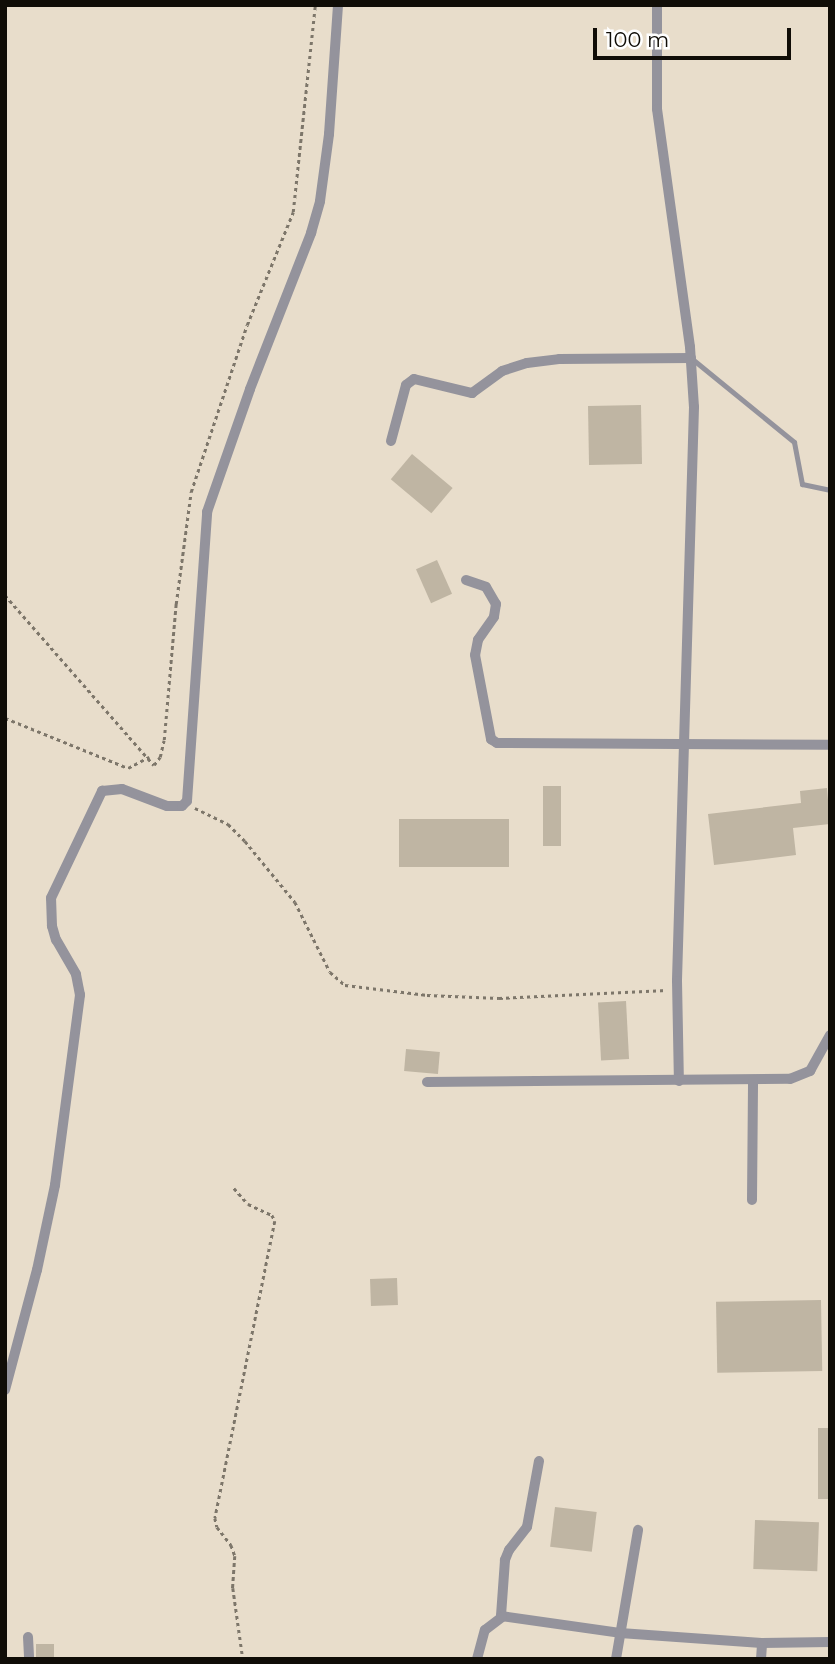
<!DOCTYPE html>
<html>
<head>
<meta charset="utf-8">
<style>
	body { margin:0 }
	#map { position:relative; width:835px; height:1664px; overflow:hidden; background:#e8ddcb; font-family:Montserrat,sans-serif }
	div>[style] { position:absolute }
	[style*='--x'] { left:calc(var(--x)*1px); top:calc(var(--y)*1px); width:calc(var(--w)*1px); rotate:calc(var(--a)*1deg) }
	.building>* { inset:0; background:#bfb5a3; transform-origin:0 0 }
	.path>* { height:2.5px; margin-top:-1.25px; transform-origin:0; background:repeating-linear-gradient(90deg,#7d766a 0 3.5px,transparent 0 7px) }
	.service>* { height:5px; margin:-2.5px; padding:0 2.5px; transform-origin:2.5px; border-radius:2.5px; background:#94939c }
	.minor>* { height:10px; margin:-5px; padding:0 5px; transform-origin:5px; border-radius:5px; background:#94939c }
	span { translate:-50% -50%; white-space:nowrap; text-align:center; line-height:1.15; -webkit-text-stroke:5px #fff; paint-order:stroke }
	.frame { position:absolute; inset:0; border:7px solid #100d07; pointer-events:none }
	.scale { position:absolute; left:593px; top:28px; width:198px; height:32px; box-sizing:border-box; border:4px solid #100d07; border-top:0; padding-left:9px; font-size:21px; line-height:24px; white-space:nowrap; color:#100d07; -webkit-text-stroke:5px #fff; paint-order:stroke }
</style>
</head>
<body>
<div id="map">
	<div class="building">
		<div style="left:641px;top:405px;width:59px;height:53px;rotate:89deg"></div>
		<div style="left:412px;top:454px;width:53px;height:33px;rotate:40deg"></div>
		<div style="left:437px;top:560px;width:37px;height:23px;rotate:66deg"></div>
		<div style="left:543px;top:786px;width:18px;height:60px"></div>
		<div style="clip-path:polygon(827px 788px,830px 824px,793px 828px,796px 855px,714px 865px,708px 814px,801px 803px,800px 791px)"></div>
		<div style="left:399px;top:819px;width:110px;height:48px"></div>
		<div style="left:626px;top:1001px;width:58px;height:28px;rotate:87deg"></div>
		<div style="left:406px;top:1049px;width:34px;height:22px;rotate:5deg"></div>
		<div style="left:397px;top:1278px;width:27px;height:27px;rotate:88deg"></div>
		<div style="left:821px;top:1300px;width:71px;height:105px;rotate:89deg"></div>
		<div style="left:818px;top:1428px;width:12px;height:71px"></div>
		<div style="left:555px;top:1507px;width:42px;height:40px;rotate:7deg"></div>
		<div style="left:755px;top:1520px;width:64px;height:49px;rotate:2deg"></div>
		<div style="left:36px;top:1644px;width:18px;height:15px"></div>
	</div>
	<div class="path">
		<div style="--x:5;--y:595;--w:226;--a:48.8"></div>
		<div style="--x:154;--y:765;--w:10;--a:-53"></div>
		<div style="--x:160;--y:757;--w:17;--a:-77"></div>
		<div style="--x:164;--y:740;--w:137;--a:-85"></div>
		<div style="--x:176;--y:604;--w:113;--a:-82.4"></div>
		<div style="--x:191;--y:492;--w:176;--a:-71.5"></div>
		<div style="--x:247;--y:325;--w:122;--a:-67.8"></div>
		<div style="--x:293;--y:212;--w:208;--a:-83.9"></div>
		<div style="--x:5;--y:718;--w:133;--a:22.1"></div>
		<div style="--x:128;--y:768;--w:24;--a:-28"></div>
		<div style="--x:195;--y:808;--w:37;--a:26"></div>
		<div style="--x:228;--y:824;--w:24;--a:45"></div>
		<div style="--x:245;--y:841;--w:79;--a:50.7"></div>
		<div style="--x:295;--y:902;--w:78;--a:63.4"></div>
		<div style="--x:330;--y:972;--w:20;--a:41"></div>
		<div style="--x:345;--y:985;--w:83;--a:7"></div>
		<div style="--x:427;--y:995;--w:72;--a:2.4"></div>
		<div style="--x:499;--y:998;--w:168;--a:-2.7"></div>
		<div style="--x:234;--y:1188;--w:21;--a:49"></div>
		<div style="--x:248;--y:1204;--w:26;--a:25"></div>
		<div style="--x:272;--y:1215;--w:7;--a:63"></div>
		<div style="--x:275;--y:1221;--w:303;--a:101.4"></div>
		<div style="--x:215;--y:1518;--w:9;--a:77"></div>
		<div style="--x:217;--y:1527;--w:23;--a:52"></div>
		<div style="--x:231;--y:1545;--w:12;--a:70"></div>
		<div style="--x:235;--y:1556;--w:32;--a:94"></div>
		<div style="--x:233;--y:1588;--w:72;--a:82"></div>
	</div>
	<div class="service">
		<div style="--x:691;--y:358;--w:133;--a:39.2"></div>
		<div style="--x:794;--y:442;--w:43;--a:79.2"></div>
		<div style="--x:802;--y:484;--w:29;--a:12"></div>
	</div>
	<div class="minor">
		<div style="--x:657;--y:5;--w:104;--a:90"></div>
		<div style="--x:657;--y:109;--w:240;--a:82.1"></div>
		<div style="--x:690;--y:347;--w:60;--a:86.2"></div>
		<div style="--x:694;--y:407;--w:574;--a:91.7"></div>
		<div style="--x:677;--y:981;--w:100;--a:88.9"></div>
		<div style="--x:391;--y:441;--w:58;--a:-75"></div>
		<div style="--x:406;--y:385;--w:10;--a:-37"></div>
		<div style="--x:414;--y:379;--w:60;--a:13.6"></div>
		<div style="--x:472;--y:393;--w:37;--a:-36"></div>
		<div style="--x:502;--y:371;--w:26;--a:-18"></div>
		<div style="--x:527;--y:363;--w:32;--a:-7"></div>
		<div style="--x:559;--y:359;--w:132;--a:-0.4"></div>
		<div style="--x:466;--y:580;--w:21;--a:19"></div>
		<div style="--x:486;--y:587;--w:20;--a:60"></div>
		<div style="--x:496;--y:604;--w:13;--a:99"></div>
		<div style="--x:494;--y:617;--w:28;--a:125"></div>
		<div style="--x:478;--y:640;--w:15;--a:101"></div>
		<div style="--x:475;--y:655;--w:86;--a:79.2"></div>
		<div style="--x:491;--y:739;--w:7;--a:34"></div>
		<div style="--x:497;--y:743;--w:333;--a:0.3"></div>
		<div style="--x:427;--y:1082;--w:363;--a:-0.5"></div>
		<div style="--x:790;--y:1079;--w:22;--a:-22"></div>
		<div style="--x:810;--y:1071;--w:41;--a:-60.9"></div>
		<div style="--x:752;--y:1200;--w:120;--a:-89.5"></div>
		<div style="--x:5;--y:1390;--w:124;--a:-75.1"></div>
		<div style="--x:37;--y:1270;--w:87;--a:-78"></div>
		<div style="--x:55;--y:1185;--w:192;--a:-82.5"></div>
		<div style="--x:80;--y:995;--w:21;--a:-101"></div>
		<div style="--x:76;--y:974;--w:39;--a:-120"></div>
		<div style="--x:56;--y:940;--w:15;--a:-106"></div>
		<div style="--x:52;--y:926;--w:28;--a:-92"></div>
		<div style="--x:51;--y:898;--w:119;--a:-64.5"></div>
		<div style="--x:102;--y:791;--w:20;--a:-6"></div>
		<div style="--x:122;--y:789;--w:48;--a:20.7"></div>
		<div style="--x:167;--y:806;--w:15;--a:0"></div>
		<div style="--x:182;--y:806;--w:7;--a:-45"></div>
		<div style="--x:187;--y:801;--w:290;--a:-86"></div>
		<div style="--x:207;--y:512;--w:130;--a:-70.7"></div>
		<div style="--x:250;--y:389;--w:168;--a:-68.6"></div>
		<div style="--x:311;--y:233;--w:33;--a:-74"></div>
		<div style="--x:320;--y:201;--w:68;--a:-82.3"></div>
		<div style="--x:329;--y:134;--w:129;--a:-86"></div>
		<div style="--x:539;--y:1461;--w:67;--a:100.3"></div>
		<div style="--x:527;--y:1527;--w:29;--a:128"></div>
		<div style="--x:509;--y:1550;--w:11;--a:112"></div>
		<div style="--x:505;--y:1560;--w:56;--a:94.1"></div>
		<div style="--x:501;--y:1616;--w:120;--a:8.1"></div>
		<div style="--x:620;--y:1633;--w:142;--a:4"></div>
		<div style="--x:762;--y:1643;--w:68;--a:-0.8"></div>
		<div style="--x:28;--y:1637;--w:22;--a:87"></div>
		<div style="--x:477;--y:1659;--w:30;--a:-75"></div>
		<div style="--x:485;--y:1630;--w:21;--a:-37"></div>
		<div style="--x:616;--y:1659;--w:131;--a:-80.3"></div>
		<div style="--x:761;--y:1659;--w:16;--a:-86"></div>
	</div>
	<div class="frame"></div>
	<div class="scale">100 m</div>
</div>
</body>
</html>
